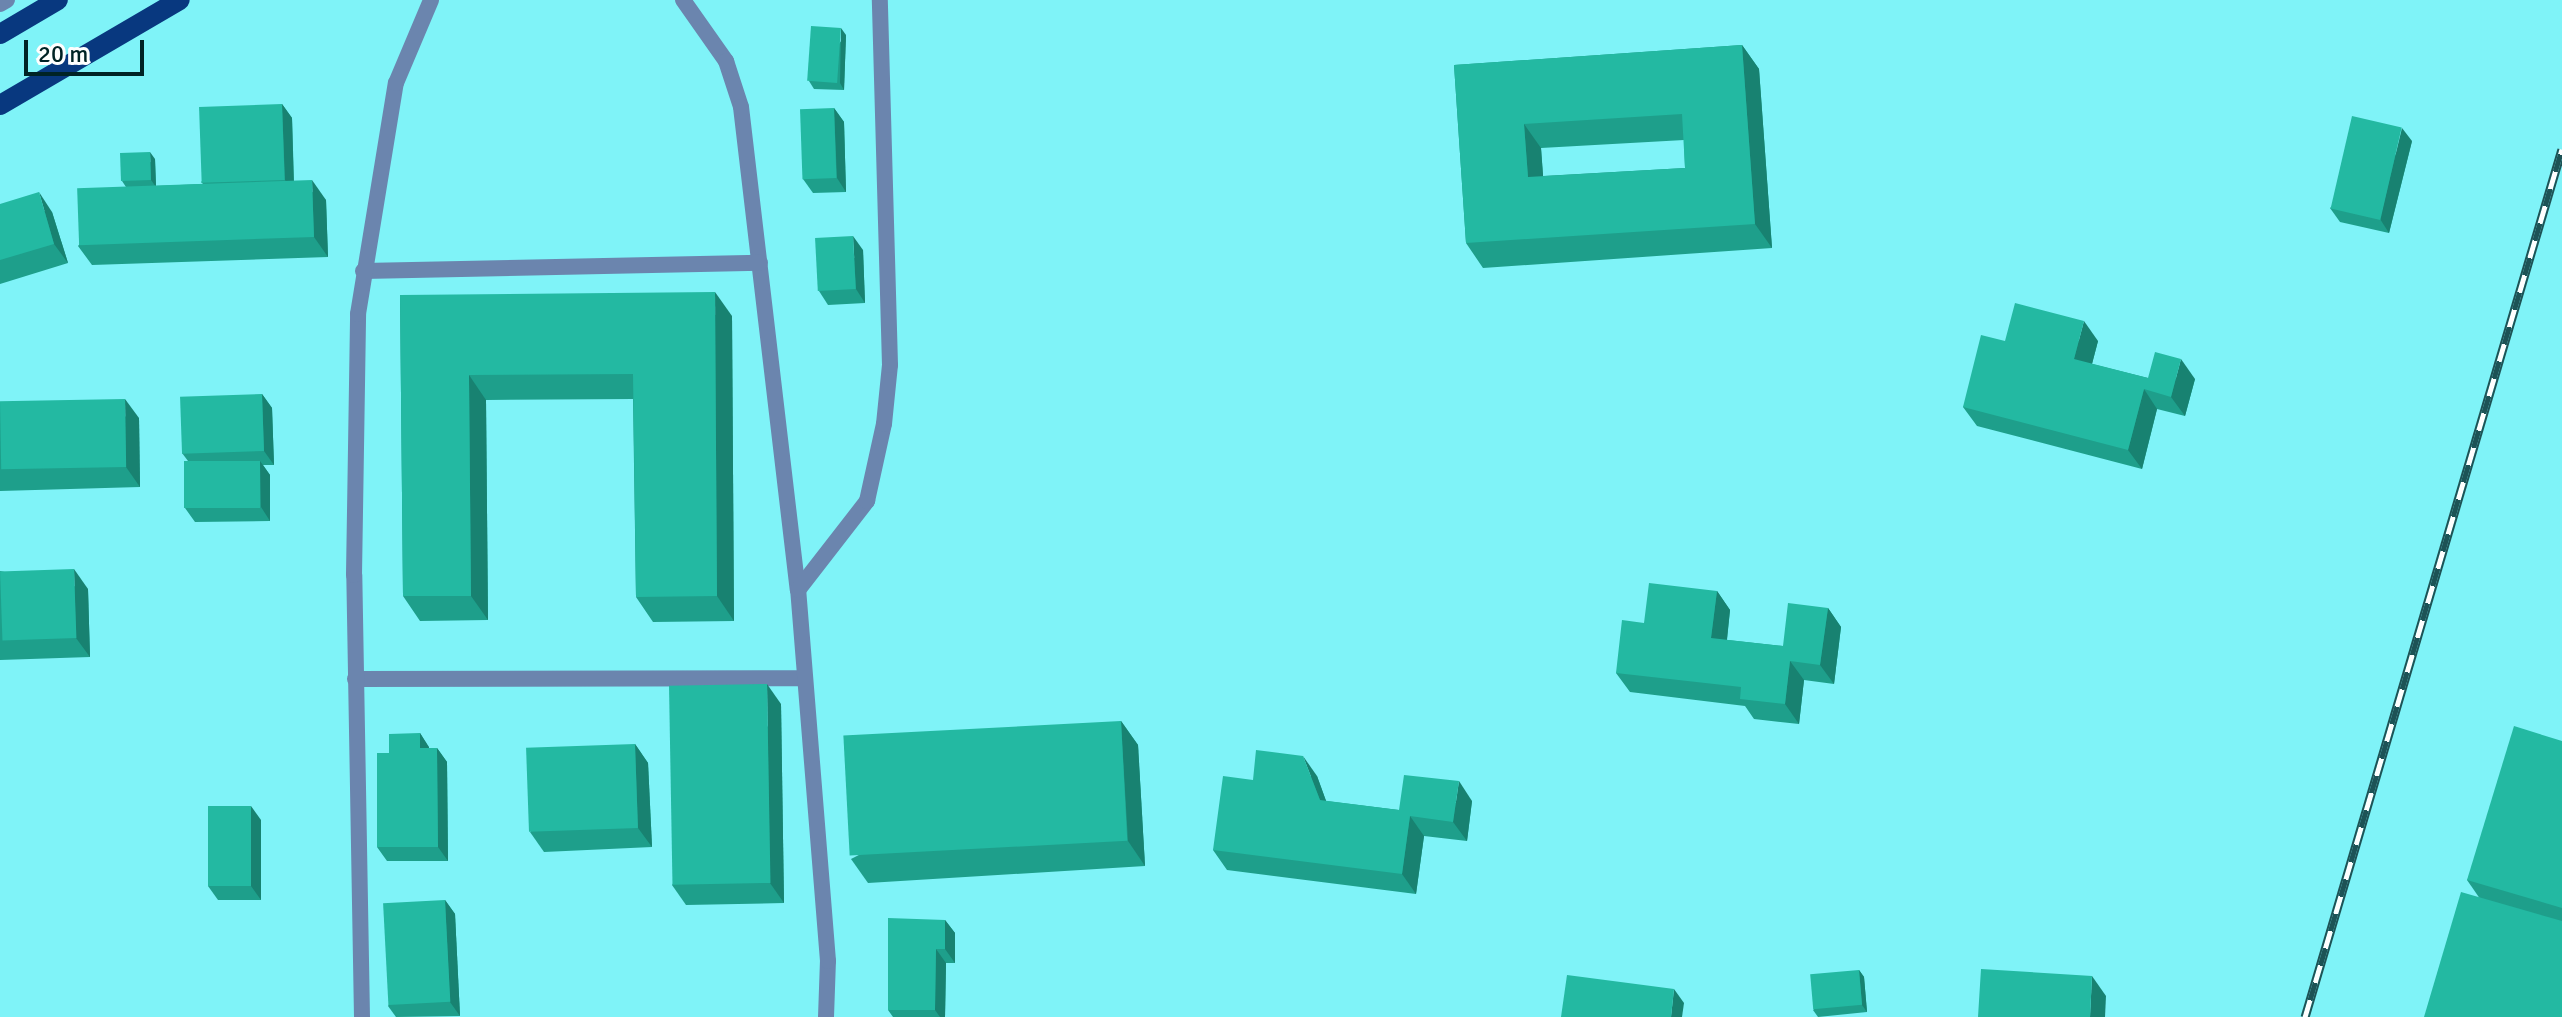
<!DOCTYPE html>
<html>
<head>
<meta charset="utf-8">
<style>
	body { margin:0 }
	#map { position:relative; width:2562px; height:1017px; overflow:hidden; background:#7ff3f8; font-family:Signika,sans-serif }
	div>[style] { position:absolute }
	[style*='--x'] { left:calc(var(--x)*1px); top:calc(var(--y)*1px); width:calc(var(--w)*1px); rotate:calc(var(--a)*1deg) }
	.service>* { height:16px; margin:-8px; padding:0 8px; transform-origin:8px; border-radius:8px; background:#6b85ae }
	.minor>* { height:16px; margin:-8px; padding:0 8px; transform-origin:8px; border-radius:8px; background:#6b85ae }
	.primary>* { height:20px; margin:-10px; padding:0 10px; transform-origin:10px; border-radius:10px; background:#08387f }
	.rail>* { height:9px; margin-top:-4.5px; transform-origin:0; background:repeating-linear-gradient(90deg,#fefefe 0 18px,#1d5356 0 36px); box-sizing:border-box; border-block:2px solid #1d5356 }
	.wall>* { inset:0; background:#1e9f8b }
	.shaded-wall>* { inset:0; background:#188271 }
	.building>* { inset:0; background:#23b9a2; transform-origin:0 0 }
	span { translate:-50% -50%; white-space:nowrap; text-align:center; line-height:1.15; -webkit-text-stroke:8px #fefefe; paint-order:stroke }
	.scale { position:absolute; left:24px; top:40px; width:120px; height:36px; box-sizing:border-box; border:4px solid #002325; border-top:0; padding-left:10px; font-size:24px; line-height:28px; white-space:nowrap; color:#002325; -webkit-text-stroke:6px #fefefe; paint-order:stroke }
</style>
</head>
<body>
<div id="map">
	<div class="service">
		<div style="--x:683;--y:0;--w:75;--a:54.8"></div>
		<div style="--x:726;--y:61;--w:48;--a:71.9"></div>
		<div style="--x:741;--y:107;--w:486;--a:83.3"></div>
		<div style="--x:363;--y:271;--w:397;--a:-1.2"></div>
		<div style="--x:355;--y:679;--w:450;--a:-0.1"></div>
		<div style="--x:362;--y:1017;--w:442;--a:-91"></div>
		<div style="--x:354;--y:575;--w:261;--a:-89.1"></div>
		<div style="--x:358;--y:314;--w:234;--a:-80.7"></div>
		<div style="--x:396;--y:83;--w:90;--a:-67.1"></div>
	</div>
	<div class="minor">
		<div style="--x:0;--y:4;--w:8;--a:-30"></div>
		<div style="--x:826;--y:1017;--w:56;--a:-88"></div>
		<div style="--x:828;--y:961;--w:372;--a:-94.6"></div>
		<div style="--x:798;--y:590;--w:113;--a:-52.2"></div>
		<div style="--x:867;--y:501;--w:79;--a:-77.6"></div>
		<div style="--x:884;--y:424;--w:59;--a:-84.2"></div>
		<div style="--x:890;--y:365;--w:365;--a:-91.6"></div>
	</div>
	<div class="primary">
		<div style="--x:0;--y:34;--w:67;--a:-30.4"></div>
		<div style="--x:0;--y:105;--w:208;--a:-30.3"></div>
	</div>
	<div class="rail">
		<div style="--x:2305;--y:1017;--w:905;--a:-73.51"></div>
	</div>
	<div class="wall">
		<div style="clip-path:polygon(846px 35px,844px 90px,814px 89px,809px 81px)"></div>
		<div style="clip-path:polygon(evenodd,1742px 45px,1759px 69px,1772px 248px,1483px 268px,1466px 243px,1454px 65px,1742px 45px,1684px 140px,1685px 168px,1543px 176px,1541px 148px,1684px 140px)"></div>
		<div style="clip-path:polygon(282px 104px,292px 118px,294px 181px,326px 200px,328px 257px,92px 265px,78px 246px,126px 187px,122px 181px,155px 159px,156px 186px,203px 184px,201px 182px)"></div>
		<div style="clip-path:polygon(834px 108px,844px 122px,846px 192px,813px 193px,803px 179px)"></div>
		<div style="clip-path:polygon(2412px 141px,2389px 233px,2340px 222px,2330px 208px)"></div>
		<div style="clip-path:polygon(0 204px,52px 212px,68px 263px,0 284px)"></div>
		<div style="clip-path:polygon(863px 250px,865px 303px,828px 305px,819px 291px)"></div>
		<div style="clip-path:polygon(400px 295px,732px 316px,734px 621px,653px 622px,636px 597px,633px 399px,486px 400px,488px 620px,420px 621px,403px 596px)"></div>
		<div style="clip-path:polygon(2005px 341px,2098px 341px,2092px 364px,2148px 378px,2195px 379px,2185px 416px,2157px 409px,2142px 469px,1977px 426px,1963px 407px)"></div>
		<div style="clip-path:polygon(262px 394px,272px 408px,274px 465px,263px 465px,270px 475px,270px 521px,195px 522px,185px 508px,188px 461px,182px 453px)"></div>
		<div style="clip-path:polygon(0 402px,139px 418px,140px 487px,0 491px)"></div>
		<div style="clip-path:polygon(0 571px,88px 589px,90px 657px,0 660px)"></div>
		<div style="clip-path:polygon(1717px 591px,1730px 610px,1727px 640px,1783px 646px,1828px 608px,1841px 627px,1834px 684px,1804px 680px,1799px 724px,1754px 719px,1745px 706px,1630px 692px,1616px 673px,1644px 623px)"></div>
		<div style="clip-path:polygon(781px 704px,784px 903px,686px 905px,672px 885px)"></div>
		<div style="clip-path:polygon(1121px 721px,1138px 745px,1145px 866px,868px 883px,851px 859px)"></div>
		<div style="clip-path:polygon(420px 733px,429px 748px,437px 748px,447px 762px,448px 861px,387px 861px,377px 847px,389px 753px)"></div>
		<div style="clip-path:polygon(2562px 741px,2562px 1017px,2467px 880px)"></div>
		<div style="clip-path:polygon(635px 744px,648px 763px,652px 847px,544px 852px,530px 832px)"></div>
		<div style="clip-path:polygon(1317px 776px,1326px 801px,1399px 810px,1472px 801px,1467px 841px,1424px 836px,1416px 894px,1227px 870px,1213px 850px,1253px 780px)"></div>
		<div style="clip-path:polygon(261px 820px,261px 900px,218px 900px,208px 886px)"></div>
		<div style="clip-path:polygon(445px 900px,455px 914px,460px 1016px,396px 1017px,388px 1006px)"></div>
		<div style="clip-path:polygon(945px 920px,955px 933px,955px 963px,946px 963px,945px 1017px,893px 1017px,888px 1010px)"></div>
		<div style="clip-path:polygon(1859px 970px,1864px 977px,1867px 1012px,1818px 1017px,1813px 1010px)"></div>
	</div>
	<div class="shaded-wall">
		<div style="clip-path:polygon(841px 28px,846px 35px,844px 90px,840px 83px)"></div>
		<div style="clip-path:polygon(1742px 45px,1759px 69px,1772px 248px,1755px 224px)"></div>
		<div style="clip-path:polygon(282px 104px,292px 118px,294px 194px,285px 180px)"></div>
		<div style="clip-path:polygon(834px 108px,844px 122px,846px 192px,837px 178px)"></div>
		<div style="clip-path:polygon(1524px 124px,1541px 148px,1545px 202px,1528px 177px)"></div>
		<div style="clip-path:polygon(2402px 128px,2412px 141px,2389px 233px,2380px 219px)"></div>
		<div style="clip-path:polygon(150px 152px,155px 159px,156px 187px,151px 180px)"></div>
		<div style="clip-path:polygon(312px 180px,326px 200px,328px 257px,314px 237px)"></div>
		<div style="clip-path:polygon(39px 192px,52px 212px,68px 263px,54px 244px)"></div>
		<div style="clip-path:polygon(853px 236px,863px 250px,865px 303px,856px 289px)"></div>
		<div style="clip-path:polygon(715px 292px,732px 316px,734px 621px,717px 596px)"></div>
		<div style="clip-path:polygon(2084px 321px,2098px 341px,2088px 379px,2074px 359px)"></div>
		<div style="clip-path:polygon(2181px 359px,2195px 379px,2185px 416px,2171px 397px)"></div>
		<div style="clip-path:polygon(469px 375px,486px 400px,488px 620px,471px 596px)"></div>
		<div style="clip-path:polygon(2144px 389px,2157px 409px,2142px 469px,2128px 450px)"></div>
		<div style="clip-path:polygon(262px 394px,272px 408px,274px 465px,264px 451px)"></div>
		<div style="clip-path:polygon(125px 399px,139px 418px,140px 487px,126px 467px)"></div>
		<div style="clip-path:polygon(260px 461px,270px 475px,270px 521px,261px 507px)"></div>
		<div style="clip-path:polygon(74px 569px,88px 589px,90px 657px,76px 638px)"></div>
		<div style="clip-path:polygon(1717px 591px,1730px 610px,1725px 657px,1711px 638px)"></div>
		<div style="clip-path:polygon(1828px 608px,1841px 627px,1834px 684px,1820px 665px)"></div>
		<div style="clip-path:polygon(1790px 661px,1804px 680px,1799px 724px,1785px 704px)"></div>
		<div style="clip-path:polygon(767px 684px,781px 704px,784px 903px,770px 883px)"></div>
		<div style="clip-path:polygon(1121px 721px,1138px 745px,1145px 866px,1128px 841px)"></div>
		<div style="clip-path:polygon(420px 733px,429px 747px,429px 762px,420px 748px)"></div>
		<div style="clip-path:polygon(635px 744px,648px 763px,652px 847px,638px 828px)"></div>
		<div style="clip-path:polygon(437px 748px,447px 762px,448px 861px,438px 847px)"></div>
		<div style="clip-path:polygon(1303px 756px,1317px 776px,1333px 820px,1320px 800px)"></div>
		<div style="clip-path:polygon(1459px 781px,1472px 801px,1467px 841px,1453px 822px)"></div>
		<div style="clip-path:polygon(251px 806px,261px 820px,261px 900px,251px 886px)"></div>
		<div style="clip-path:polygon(1410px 816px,1424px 836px,1416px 894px,1402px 874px)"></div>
		<div style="clip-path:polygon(445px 900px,455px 914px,460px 1016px,450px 1002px)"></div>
		<div style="clip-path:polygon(945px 920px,955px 933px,955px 963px,945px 949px)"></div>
		<div style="clip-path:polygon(936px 949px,946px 963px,945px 1017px,940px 1017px,935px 1010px)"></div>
		<div style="clip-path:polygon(1859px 970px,1864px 977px,1867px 1012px,1862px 1005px)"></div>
		<div style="clip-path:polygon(2092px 976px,2106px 996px,2105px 1017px,2090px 1017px)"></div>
		<div style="clip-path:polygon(1674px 989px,1684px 1003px,1682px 1017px,1671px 1017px)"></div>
	</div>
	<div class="building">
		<div style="left:811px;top:26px;width:30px;height:55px;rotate:4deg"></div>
		<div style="clip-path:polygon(evenodd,1742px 45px,1755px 224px,1466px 243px,1454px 65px,1742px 45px,1682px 114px,1685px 168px,1528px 177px,1524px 124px,1682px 114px)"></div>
		<div style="left:282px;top:104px;width:76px;height:83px;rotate:88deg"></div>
		<div style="left:834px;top:108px;width:70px;height:34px;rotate:88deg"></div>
		<div style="left:2352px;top:116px;width:51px;height:95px;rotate:13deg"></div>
		<div style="left:150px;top:152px;width:28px;height:30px;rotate:88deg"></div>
		<div style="left:312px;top:180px;width:57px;height:235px;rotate:88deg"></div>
		<div style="clip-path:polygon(39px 192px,54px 244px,0 260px,0 204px)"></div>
		<div style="left:853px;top:236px;width:53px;height:38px;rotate:87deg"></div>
		<div style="clip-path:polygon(715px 292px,717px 596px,636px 597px,633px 374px,469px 375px,471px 596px,403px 596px,400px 295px)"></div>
		<div style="clip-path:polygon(2015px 303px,2084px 321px,2074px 359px,2148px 378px,2155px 352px,2181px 359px,2171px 397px,2144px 389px,2128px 450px,1963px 407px,1981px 335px,2005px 341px)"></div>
		<div style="left:262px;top:394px;width:57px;height:82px;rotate:88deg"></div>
		<div style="left:125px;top:399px;width:68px;height:125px;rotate:89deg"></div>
		<div style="left:184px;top:461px;width:76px;height:47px"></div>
		<div style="left:74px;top:569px;width:69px;height:74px;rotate:88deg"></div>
		<div style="clip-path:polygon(1649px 583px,1717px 591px,1711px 638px,1783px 646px,1788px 603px,1828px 608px,1820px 665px,1790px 661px,1785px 704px,1740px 699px,1741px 687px,1616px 673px,1622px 620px,1644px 623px)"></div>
		<div style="left:767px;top:684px;width:199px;height:98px;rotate:89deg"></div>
		<div style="left:1121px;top:721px;width:120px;height:278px;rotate:87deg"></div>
		<div style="clip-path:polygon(2514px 726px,2562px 741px,2562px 908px,2467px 880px)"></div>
		<div style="clip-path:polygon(420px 733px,420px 748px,437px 748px,438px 847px,377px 847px,377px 753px,389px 753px,389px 734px)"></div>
		<div style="left:635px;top:744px;width:84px;height:109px;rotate:88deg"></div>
		<div style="clip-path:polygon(1256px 750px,1303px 756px,1320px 800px,1399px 810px,1404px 775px,1459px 781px,1453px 822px,1410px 816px,1402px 874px,1213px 850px,1223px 776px,1253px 780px)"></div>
		<div style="left:208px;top:806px;width:43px;height:80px"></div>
		<div style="clip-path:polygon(2461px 892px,2562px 921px,2562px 1017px,2424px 1017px)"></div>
		<div style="left:445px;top:900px;width:102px;height:62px;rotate:87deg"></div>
		<div style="clip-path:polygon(888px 918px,945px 920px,945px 949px,936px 949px,935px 1010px,888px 1010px)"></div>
		<div style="clip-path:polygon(1981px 969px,2092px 976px,2090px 1017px,1978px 1017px)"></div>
		<div style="left:1859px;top:970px;width:35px;height:49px;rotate:85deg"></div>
		<div style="clip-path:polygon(1567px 975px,1674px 989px,1671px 1017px,1561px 1017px)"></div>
	</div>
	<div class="scale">20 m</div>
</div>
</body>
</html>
